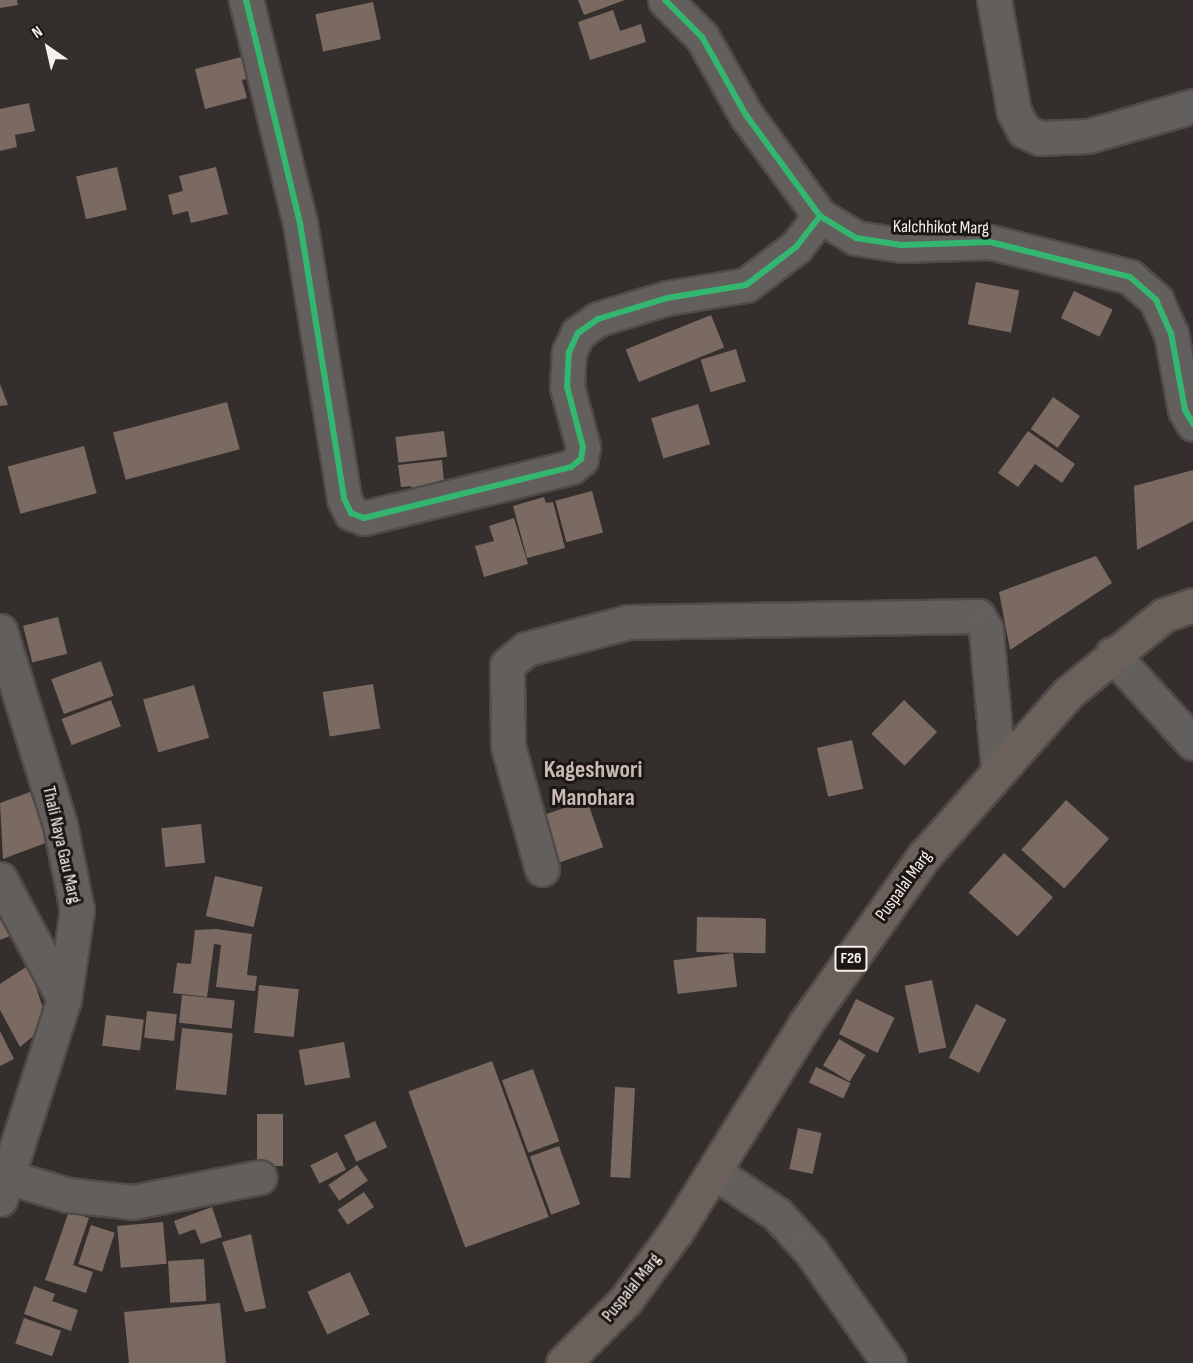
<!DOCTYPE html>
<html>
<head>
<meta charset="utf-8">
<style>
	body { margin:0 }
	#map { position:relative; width:1193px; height:1363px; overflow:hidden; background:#342e2c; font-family:"Sofia Sans Condensed",sans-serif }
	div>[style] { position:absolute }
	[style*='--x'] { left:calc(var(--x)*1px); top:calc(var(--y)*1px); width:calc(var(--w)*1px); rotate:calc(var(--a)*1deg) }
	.building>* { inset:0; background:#7b6a61; transform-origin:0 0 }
	.roads { filter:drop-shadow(2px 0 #504a48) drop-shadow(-2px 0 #504a48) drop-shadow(0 2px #504a48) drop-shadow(0 -2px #504a48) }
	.minor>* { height:33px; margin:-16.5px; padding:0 16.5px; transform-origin:16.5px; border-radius:16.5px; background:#635f5c }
	.major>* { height:33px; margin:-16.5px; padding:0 16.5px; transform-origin:16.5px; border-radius:16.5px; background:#6c615a }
	.cycleway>* { height:6px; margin:-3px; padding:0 3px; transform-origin:3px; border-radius:3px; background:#33b770 }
	span { translate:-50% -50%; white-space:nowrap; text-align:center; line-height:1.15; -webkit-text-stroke:6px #1c1714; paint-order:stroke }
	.shield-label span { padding:2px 4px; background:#1c1714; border:2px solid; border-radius:4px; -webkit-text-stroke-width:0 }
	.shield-label { font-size:16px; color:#f7f0ec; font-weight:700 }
	.street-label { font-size:18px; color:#f7f0ec }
	.district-label { font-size:24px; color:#c9bbb4; font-weight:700 }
	.north { position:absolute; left:18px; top:18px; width:60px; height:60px; -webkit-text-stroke:4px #1c1714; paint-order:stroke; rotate:326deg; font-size:16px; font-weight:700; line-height:24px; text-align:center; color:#f7f0ec }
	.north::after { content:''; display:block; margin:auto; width:21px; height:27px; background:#f7f0ec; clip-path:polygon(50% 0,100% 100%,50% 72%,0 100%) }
</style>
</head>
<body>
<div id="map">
	<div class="building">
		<div style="clip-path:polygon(0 0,17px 0,18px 5px,0 8px)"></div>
		<div style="clip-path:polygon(578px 0,625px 0,584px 15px)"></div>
		<div style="left:373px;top:2px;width:38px;height:59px;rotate:78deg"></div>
		<div style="clip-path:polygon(613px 10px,620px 31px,641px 24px,646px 42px,590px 60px,578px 22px)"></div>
		<div style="clip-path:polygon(245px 56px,251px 78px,242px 80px,247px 98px,205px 109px,195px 69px)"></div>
		<div style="clip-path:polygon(29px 103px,35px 131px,15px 135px,17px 147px,0 151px,0 109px)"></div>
		<div style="left:117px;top:167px;width:44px;height:42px;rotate:77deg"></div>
		<div style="clip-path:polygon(216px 167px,228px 214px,191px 223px,188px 211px,173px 215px,168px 195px,183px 191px,179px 176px)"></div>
		<div style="left:976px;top:282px;width:44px;height:43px;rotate:11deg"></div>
		<div style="left:1074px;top:291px;width:43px;height:30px;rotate:26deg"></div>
		<div style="left:711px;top:315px;width:35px;height:92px;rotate:68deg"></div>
		<div style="left:736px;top:349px;width:34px;height:37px;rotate:73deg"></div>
		<div style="clip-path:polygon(0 384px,8px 405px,0 406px)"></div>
		<div style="left:1053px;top:397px;width:33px;height:39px;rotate:35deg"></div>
		<div style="left:227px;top:402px;width:49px;height:118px;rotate:75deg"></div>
		<div style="left:698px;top:404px;width:42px;height:49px;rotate:73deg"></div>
		<div style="left:444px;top:431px;width:26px;height:49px;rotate:83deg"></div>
		<div style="clip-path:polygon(1028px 431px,1075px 464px,1062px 483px,1035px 464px,1018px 487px,998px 473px)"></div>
		<div style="left:84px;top:446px;width:49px;height:79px;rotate:75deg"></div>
		<div style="clip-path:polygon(442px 460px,444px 482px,429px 484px,431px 494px,412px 496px,411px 486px,401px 487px,398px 465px)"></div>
		<div style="clip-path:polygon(1193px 470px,1193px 521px,1137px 550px,1134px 486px)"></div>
		<div style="left:592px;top:491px;width:43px;height:38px;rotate:75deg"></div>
		<div style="clip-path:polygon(544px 497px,546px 503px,553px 502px,565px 548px,527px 558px,513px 506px)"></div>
		<div style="clip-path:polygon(514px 518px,528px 564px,484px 577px,475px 546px,494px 541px,489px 526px)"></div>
		<div style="clip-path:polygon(1096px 556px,1112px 583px,1010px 650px,999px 592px)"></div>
		<div style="left:58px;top:617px;width:38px;height:36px;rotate:76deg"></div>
		<div style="left:101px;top:661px;width:37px;height:53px;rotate:70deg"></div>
		<div style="left:373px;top:684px;width:45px;height:51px;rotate:81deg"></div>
		<div style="left:194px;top:685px;width:55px;height:53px;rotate:74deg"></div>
		<div style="left:111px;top:700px;width:28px;height:53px;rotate:69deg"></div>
		<div style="left:904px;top:700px;width:46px;height:47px;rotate:44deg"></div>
		<div style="left:852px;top:740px;width:50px;height:36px;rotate:77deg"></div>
		<div style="clip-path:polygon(30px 792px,48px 842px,3px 859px,0 803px)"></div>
		<div style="left:587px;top:800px;width:50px;height:48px;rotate:71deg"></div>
		<div style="left:1066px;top:800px;width:58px;height:67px;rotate:42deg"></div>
		<div style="left:201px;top:824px;width:39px;height:40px;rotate:84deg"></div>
		<div style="left:1004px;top:853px;width:66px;height:53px;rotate:42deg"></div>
		<div style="left:215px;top:876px;width:49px;height:41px;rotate:13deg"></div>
		<div style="clip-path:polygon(0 911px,10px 936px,0 940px)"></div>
		<div style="left:697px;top:917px;width:69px;height:35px;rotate:1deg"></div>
		<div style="clip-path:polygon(216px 929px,252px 934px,247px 975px,257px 976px,255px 991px,216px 987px,221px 945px,214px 944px,207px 997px,173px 993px,177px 963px,191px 964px,195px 930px)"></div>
		<div style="left:733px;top:953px;width:34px;height:60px;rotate:83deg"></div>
		<div style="clip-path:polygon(29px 965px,48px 1024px,20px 1047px,0 1010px,0 984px)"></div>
		<div style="left:932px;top:980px;width:69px;height:28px;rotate:78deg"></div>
		<div style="left:259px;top:985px;width:40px;height:48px;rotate:6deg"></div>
		<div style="left:182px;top:995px;width:53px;height:28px;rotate:6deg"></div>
		<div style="left:856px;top:999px;width:43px;height:39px;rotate:26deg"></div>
		<div style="left:976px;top:1004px;width:34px;height:60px;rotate:27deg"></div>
		<div style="left:147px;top:1011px;width:30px;height:27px;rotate:6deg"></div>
		<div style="left:106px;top:1015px;width:38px;height:31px;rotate:7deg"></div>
		<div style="left:182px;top:1028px;width:51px;height:62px;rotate:6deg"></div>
		<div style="clip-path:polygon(0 1031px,14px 1059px,0 1066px)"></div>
		<div style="left:839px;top:1039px;width:31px;height:31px;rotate:31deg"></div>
		<div style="left:344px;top:1042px;width:36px;height:46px;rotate:80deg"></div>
		<div style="left:492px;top:1061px;width:166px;height:89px;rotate:70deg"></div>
		<div style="left:816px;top:1067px;width:38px;height:17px;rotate:25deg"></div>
		<div style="left:533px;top:1069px;width:77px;height:33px;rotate:70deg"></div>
		<div style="left:615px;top:1087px;width:20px;height:90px;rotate:3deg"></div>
		<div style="left:257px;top:1114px;width:26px;height:52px"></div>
		<div style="left:375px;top:1121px;width:29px;height:34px;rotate:65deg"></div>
		<div style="left:798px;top:1128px;width:24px;height:42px;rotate:12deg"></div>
		<div style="left:559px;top:1146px;width:62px;height:31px;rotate:70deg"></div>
		<div style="left:337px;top:1152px;width:20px;height:30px;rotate:63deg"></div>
		<div style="left:357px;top:1165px;width:19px;height:35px;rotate:55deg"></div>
		<div style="left:364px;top:1192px;width:18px;height:32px;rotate:56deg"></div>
		<div style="clip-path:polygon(212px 1207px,222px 1237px,201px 1244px,195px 1229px,179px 1235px,174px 1221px)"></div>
		<div style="clip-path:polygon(69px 1211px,89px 1218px,73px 1265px,93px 1272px,86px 1293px,45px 1280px)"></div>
		<div style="left:163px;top:1222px;width:42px;height:46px;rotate:85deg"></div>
		<div style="left:91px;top:1225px;width:25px;height:41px;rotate:18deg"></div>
		<div style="clip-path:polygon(251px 1234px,266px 1308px,245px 1312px,222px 1242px)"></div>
		<div style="left:204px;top:1259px;width:42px;height:36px;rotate:87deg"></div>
		<div style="left:350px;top:1272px;width:47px;height:47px;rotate:65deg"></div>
		<div style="clip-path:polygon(34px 1286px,55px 1294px,52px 1301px,78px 1310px,71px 1331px,24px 1314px)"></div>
		<div style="clip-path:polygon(220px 1303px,226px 1363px,129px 1363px,124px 1312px)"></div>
		<div style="left:24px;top:1318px;width:39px;height:27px;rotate:19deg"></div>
	</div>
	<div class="roads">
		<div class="minor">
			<div style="--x:246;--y:0;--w:229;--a:76.4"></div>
			<div style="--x:300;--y:223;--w:279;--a:80.9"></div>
			<div style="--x:344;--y:499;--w:16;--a:63"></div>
			<div style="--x:351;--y:513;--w:14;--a:21"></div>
			<div style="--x:364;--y:518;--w:213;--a:-13.8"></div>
			<div style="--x:571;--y:467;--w:13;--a:-39"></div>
			<div style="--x:581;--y:459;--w:12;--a:-81"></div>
			<div style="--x:583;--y:447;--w:62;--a:-104.9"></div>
			<div style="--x:567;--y:387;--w:35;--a:-87"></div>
			<div style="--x:569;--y:352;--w:21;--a:-65"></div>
			<div style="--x:578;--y:333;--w:24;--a:-35"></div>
			<div style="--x:598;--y:319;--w:72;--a:-16.9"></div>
			<div style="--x:667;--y:298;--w:80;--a:-9.3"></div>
			<div style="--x:746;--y:285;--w:63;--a:-37.2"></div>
			<div style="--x:796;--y:247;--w:39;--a:-52"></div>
			<div style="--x:665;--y:0;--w:52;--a:45"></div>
			<div style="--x:702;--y:37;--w:90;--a:60.6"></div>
			<div style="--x:746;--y:115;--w:125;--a:53.8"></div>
			<div style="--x:820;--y:216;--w:42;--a:31.4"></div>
			<div style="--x:856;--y:238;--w:46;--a:8.8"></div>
			<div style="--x:901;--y:245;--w:89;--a:-1.9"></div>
			<div style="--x:990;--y:242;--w:144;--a:14"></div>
			<div style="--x:1130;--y:277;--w:35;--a:41"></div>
			<div style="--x:1156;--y:300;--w:36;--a:66"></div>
			<div style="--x:1171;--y:333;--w:78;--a:79.7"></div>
			<div style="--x:1185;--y:410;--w:16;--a:60"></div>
			<div style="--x:994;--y:0;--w:114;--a:79.9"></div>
			<div style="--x:1014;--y:112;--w:21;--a:62"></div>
			<div style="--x:1024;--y:131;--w:17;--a:24"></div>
			<div style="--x:1040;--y:138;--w:48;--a:-2.4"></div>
			<div style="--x:1088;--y:136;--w:109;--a:-15.9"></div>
			<div style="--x:0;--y:631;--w:203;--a:72.8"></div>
			<div style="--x:60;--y:825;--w:87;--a:78.7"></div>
			<div style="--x:77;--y:910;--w:90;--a:98.3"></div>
			<div style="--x:64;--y:999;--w:210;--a:107.7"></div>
			<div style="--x:1112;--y:654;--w:120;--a:47.7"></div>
			<div style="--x:542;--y:869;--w:128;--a:-105.5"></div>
			<div style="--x:508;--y:746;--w:81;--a:-90.7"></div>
			<div style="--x:507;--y:665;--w:25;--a:-40"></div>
			<div style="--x:526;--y:649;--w:106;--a:-14.8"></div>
			<div style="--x:628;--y:622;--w:350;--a:-1"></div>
			<div style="--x:978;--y:616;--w:16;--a:60"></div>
			<div style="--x:986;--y:630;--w:138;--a:85"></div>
			<div style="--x:0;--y:879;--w:136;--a:61.9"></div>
			<div style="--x:714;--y:1172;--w:76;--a:33.7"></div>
			<div style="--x:777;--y:1214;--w:49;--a:47.5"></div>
			<div style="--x:810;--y:1250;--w:138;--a:55"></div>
			<div style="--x:8;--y:1177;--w:63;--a:16.7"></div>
			<div style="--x:68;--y:1195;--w:65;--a:6.1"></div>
			<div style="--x:133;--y:1202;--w:129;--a:-11.1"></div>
		</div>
		<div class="major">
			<div style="--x:563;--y:1363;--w:88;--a:-45"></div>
			<div style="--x:625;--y:1301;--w:88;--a:-53.8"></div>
			<div style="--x:677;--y:1230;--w:243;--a:-58.1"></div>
			<div style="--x:805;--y:1024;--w:206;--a:-54.7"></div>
			<div style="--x:924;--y:856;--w:217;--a:-48.5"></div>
			<div style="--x:1068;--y:693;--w:124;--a:-39.1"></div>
			<div style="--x:1164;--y:615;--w:31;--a:-19"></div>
		</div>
	</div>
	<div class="cycleway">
		<div style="--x:246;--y:0;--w:229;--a:76.4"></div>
		<div style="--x:300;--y:223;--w:279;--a:80.9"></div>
		<div style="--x:344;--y:499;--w:16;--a:63"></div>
		<div style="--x:351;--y:513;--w:14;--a:21"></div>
		<div style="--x:364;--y:518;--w:213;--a:-13.8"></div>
		<div style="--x:571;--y:467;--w:13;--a:-39"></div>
		<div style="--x:581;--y:459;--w:12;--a:-81"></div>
		<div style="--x:583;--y:447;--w:62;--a:-104.9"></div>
		<div style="--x:567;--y:387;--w:35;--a:-87"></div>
		<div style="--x:569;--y:352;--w:21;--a:-65"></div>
		<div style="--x:578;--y:333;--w:24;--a:-35"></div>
		<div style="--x:598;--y:319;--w:72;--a:-16.9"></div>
		<div style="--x:667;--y:298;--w:80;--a:-9.3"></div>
		<div style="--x:746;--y:285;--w:63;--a:-37.2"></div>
		<div style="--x:796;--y:247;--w:39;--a:-52"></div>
		<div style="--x:665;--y:0;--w:52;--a:45"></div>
		<div style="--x:702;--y:37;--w:90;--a:60.6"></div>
		<div style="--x:746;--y:115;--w:125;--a:53.8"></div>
		<div style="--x:820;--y:216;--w:42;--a:31.4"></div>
		<div style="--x:856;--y:238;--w:46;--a:8.8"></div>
		<div style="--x:901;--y:245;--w:89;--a:-1.9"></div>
		<div style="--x:990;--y:242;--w:144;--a:14"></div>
		<div style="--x:1130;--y:277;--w:35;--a:41"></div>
		<div style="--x:1156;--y:300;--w:36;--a:66"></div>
		<div style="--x:1171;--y:333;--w:78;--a:79.7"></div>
		<div style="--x:1185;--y:410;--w:16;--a:60"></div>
	</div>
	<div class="shield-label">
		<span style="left:851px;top:959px">F26</span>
	</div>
	<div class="street-label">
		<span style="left:941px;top:228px;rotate:1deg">Kalchhikot Marg</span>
		<span style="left:61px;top:845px;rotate:77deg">Thali Naya Gau Marg</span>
		<span style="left:904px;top:886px;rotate:-54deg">Puspalal Marg</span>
		<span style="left:632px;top:1288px;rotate:-51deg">Puspalal Marg</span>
	</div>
	<div class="district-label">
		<span style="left:593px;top:784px">Kageshwori<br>Manohara</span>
	</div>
	<div class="north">N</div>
</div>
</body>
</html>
